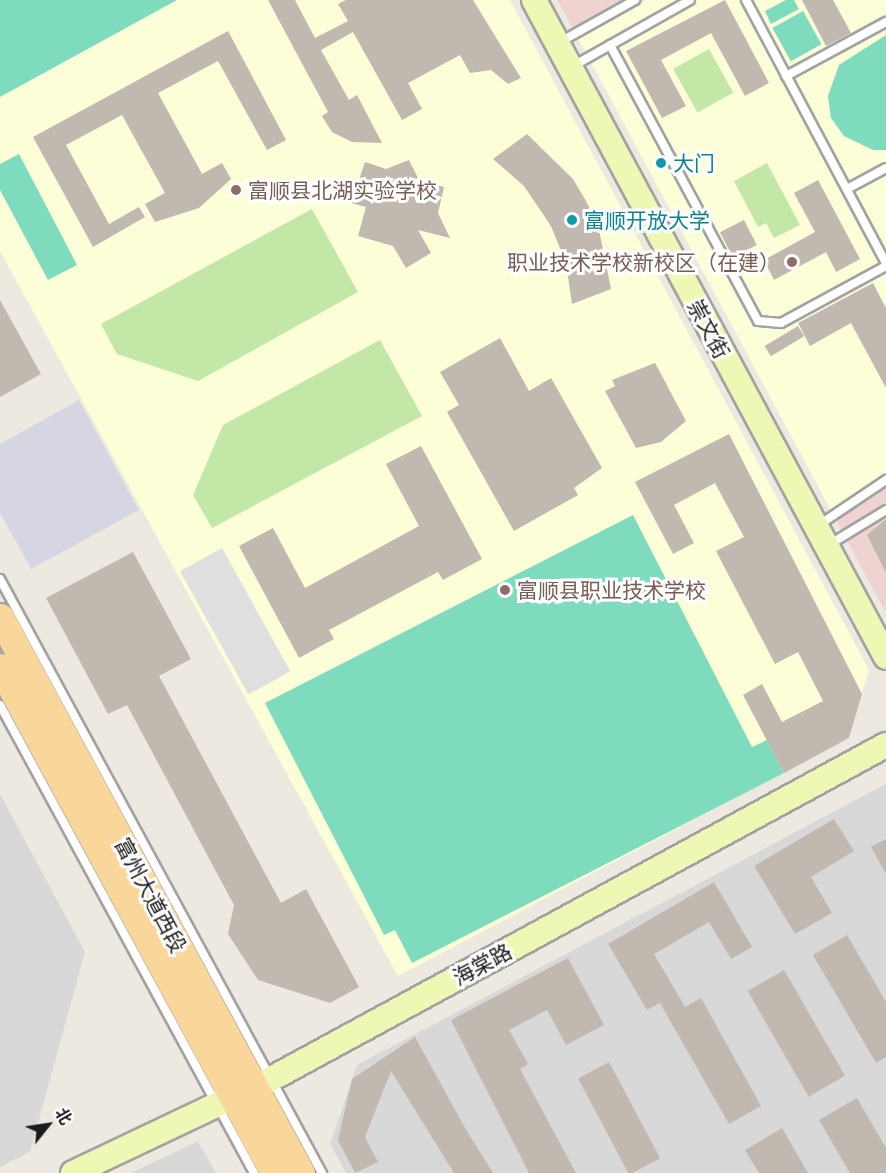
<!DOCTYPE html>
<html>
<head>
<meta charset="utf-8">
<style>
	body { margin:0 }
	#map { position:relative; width:886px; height:1173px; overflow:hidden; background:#ede9e1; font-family:"IBM Plex Sans","Noto Sans SC",sans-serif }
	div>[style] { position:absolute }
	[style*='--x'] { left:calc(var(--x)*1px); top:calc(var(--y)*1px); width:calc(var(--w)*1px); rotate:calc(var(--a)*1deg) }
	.residential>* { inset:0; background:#d9d8d8 }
	.commercial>* { inset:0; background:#eed3d0 }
	.education>* { inset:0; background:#fcfed8 }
	.grass>* { inset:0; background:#c2e7a7; transform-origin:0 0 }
	.pitch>* { inset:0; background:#7fdbbe; transform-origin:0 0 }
	.parking>* { inset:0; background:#dfdfdf; transform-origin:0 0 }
	.plaza>* { inset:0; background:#d6d5e2 }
	.building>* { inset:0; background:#c1b8b0; transform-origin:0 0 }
	.roads { filter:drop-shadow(2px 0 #a2a2a2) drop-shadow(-2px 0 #a2a2a2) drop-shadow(0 2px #a2a2a2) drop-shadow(0 -2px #a2a2a2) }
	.lane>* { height:8px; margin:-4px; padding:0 4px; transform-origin:4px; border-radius:4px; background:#fff }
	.secondary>* { height:24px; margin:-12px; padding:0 12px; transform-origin:12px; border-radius:12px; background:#eff7b4 }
	.primary>* { height:27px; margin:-13.5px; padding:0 13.5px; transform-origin:13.5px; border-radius:13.5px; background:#f9d699 }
	.dots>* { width:16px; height:16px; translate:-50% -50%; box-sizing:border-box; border:3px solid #fff; border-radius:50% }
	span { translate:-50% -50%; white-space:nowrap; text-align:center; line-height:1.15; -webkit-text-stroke:6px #fff; paint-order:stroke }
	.culture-label { font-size:21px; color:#0d838f }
	.left { translate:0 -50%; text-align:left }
	.education-label { font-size:21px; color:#785e54 }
	.right { translate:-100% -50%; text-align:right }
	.street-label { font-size:21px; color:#1b1b1b }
	.north { position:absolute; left:18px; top:1095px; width:60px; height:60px; -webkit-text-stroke:4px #fff; paint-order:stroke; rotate:60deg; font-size:16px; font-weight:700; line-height:24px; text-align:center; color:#1b1b1b }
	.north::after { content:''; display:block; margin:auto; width:21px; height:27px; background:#1b1b1b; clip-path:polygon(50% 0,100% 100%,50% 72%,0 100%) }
</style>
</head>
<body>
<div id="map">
	<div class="residential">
		<div style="clip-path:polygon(886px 784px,886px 1173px,346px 1173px,330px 1144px,357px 1065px)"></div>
		<div style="clip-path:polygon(0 794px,85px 952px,30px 1152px,0 1167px)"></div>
		<div style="clip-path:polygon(198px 1141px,216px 1173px,131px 1173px)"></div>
	</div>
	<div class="commercial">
		<div style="clip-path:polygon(557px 0,645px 0,578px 38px)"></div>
		<div style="clip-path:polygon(886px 486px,886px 613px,836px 520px)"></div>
	</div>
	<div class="education">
		<div style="clip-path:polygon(0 0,510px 0,869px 670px,849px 738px,398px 976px,0 251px)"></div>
		<div style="clip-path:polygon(645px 0,886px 0,886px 486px,836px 520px,578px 38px)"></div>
	</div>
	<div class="grass">
		<div style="left:709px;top:49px;width:50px;height:41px;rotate:61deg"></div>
		<div style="clip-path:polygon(767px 163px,800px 225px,774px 238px,766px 223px,758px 227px,734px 181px)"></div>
		<div style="clip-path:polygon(312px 209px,358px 292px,198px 381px,117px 354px,101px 324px)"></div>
		<div style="clip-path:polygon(380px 340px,422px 416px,212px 528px,193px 495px,223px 425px)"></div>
	</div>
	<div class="pitch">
		<div style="clip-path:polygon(0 0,177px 0,0 97px)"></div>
		<div style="clip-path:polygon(786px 0,794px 0,799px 9px,771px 24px,765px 11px)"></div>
		<div style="left:803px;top:11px;width:38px;height:35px;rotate:61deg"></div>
		<div style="clip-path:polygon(886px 35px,886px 150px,873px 150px,844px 136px,831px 118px,828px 96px,839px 65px)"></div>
		<div style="clip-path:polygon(19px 154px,77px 265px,48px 280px,0 190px,0 164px)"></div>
		<div style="clip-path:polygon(633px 515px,752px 747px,767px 740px,784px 773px,412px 963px,395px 930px,384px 935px,265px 703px)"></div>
	</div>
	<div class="parking">
		<div style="left:222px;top:548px;width:141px;height:48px;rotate:61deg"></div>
	</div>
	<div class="plaza">
		<div style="clip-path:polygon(79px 400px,139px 510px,31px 569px,0 513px,0 444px)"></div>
	</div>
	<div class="building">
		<div style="clip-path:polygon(268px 0,295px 0,315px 38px,348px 21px,338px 4px,346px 0,473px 0,521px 78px,508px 84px,491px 70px,470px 73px,460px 55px,408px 83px,422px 109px,402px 120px,353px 32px,321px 50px,349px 100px,357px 95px,382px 143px,352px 142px,332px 132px,322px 116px,328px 112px)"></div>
		<div style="clip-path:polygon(725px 0,769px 83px,745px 96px,711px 33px,661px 60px,686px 106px,662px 118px,626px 51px)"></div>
		<div style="clip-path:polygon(802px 0,833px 0,851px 33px,826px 46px)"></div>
		<div style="clip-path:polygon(228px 31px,286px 140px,267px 150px,218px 61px,158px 93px,202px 174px,222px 163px,231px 179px,199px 208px,155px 222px,145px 204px,165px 193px,122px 115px,66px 145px,109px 224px,139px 207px,145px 217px,93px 247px,33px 137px)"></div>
		<div style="clip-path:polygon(527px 134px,573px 179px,586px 201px,598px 225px,611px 289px,572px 304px,566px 263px,551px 226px,524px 186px,493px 159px)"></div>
		<div style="clip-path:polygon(409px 160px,419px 180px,444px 187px,438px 213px,450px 238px,418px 230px,431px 253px,406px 268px,393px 246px,358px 236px,366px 207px,333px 198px,358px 183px,365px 162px,386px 169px)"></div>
		<div style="clip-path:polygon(818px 180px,860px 259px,836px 272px,826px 252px,774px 280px,764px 260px,815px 232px,794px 193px)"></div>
		<div style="left:744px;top:220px;width:28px;height:27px;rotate:63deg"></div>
		<div style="clip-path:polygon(873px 283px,886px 308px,886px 388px,851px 323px,810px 346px,798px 323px)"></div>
		<div style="clip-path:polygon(0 300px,41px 374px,0 397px)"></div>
		<div style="left:798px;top:326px;width:12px;height:39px;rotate:59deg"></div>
		<div style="clip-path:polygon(500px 338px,529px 391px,551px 378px,602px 468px,574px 488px,578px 495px,514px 531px,447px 412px,459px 405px,440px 372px)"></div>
		<div style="clip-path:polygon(655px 363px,686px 421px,661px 442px,636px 448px,605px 391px,615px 386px,612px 380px)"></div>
		<div style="clip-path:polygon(729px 434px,862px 694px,849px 738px,784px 773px,743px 695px,762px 684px,782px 722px,823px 701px,798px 652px,775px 664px,716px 551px,744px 537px,715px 483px,674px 505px,694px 543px,673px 554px,635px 482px)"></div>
		<div style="clip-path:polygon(421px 446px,482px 559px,443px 580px,438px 572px,329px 630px,334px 639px,299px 658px,239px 546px,273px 528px,305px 588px,419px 526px,386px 464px)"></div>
		<div style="clip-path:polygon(886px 519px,886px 573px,867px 535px)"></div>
		<div style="clip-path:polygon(133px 552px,191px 659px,159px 676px,281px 903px,306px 889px,359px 987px,330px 1003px,258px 980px,228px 934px,234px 905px,127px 705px,108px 714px,46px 598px)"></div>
		<div style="clip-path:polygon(834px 819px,854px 851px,811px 877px,832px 913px,795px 934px,754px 866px)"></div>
		<div style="clip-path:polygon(886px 839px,886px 874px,871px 847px)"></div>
		<div style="clip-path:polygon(714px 882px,752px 947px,731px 959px,709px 922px,654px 954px,685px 1007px,701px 998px,761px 1106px,729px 1124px,660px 1003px,647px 1010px,608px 944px)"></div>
		<div style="clip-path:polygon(847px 935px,886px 1002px,886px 1057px,876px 1063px,813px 955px)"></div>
		<div style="clip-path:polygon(568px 958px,604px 1025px,566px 1045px,547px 1010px,509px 1030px,528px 1064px,520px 1069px,576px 1173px,529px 1173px,451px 1020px)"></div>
		<div style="left:784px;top:970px;width:122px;height:42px;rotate:60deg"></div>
		<div style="clip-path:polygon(415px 1037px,465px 1128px,493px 1173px,454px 1173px,391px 1071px,365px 1137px,378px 1162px,355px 1173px,338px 1140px,352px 1079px)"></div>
		<div style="left:609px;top:1062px;width:109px;height:35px;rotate:62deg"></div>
		<div style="clip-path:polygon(857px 1098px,886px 1148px,886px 1173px,850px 1173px,819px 1120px)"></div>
		<div style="clip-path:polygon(782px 1128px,808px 1173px,759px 1173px,745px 1150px)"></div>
	</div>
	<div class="roads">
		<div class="lane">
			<div style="--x:746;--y:0;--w:298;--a:62"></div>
			<div style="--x:560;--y:42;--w:86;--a:-29.2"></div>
			<div style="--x:610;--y:45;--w:313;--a:61.8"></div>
			<div style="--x:758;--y:321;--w:23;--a:5"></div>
			<div style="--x:781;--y:323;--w:119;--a:-28.5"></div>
			<div style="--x:573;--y:66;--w:134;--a:-29.4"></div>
			<div style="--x:786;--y:76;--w:114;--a:-28.4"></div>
			<div style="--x:847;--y:189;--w:44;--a:-28.3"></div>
			<div style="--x:819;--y:525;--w:81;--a:-33.9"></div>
			<div style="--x:827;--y:546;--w:69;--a:-31.4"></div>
			<div style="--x:0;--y:579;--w:676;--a:61.54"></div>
			<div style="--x:0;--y:705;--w:532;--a:61.51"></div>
		</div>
		<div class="secondary">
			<div style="--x:534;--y:0;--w:745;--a:61.82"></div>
			<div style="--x:73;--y:1173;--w:219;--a:-25.4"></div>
			<div style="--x:271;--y:1079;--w:700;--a:-28.51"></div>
		</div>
		<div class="primary">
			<div style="--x:0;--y:617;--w:632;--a:61.57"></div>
			<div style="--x:0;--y:667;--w:575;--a:61.56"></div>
		</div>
	</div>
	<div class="dots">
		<div style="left:661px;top:163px;background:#0f9aa8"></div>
		<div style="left:236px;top:190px;background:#8d6e63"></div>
		<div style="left:572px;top:220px;background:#0f9aa8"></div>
		<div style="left:792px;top:262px;background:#8d6e63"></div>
		<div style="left:505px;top:590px;background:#8d6e63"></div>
	</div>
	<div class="culture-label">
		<span class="left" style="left:673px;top:163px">大门</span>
		<span class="left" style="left:584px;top:220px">富顺开放大学</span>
	</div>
	<div class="education-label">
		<span class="left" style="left:248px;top:190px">富顺县北湖实验学校</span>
		<span class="right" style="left:780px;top:262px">职业技术学校新校区（在建）</span>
		<span class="left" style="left:517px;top:590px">富顺县职业技术学校</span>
	</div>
	<div class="street-label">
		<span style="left:709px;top:329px;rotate:62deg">崇文街</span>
		<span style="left:151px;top:895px;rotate:62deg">富州大道西段</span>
		<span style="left:482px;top:964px;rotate:-28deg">海棠路</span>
	</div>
	<div class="north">北</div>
</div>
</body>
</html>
